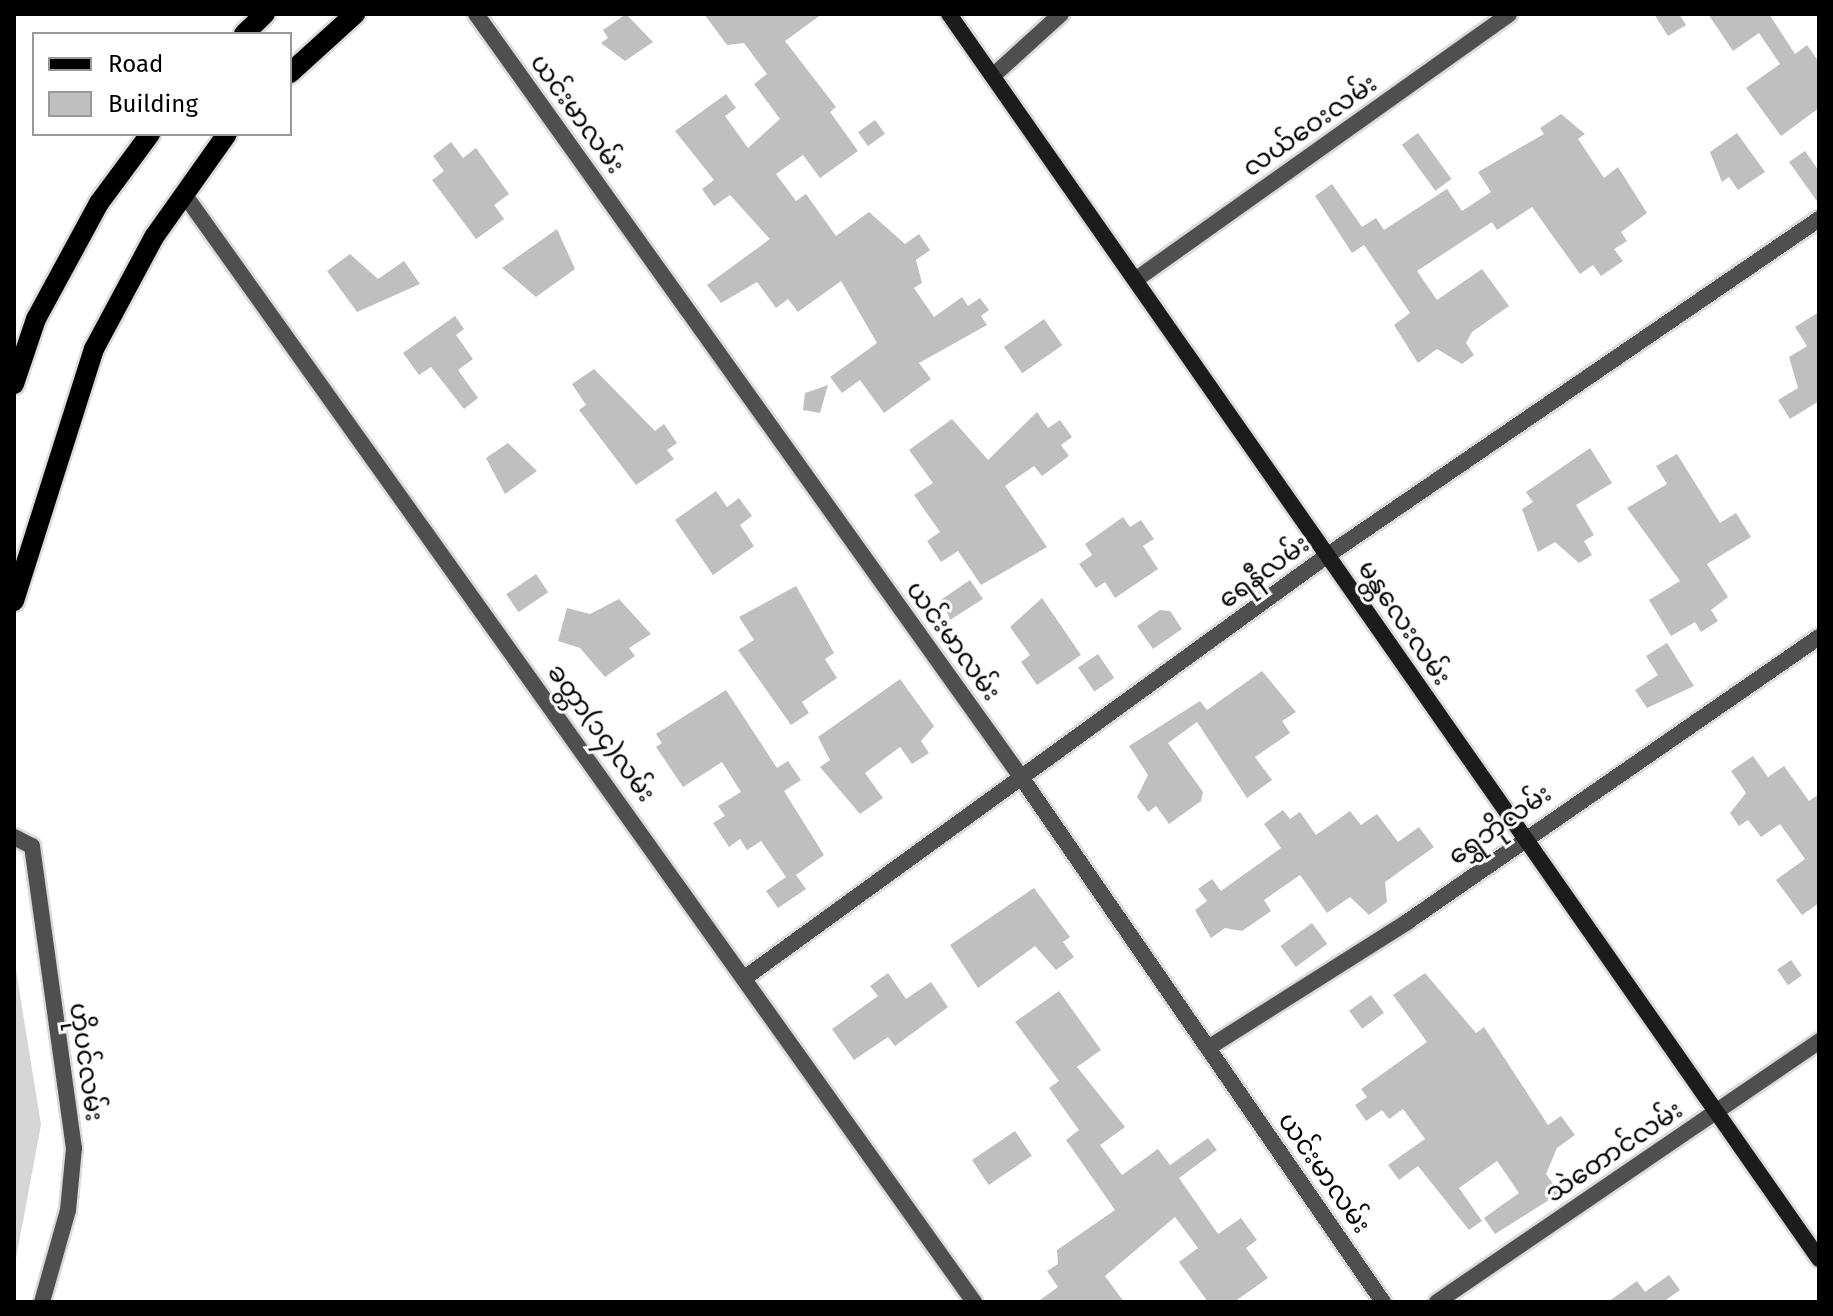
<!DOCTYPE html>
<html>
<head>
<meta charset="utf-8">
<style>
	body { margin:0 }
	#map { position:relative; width:1833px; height:1316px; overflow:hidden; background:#fff; font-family:"Fira Sans","Noto Sans Myanmar",sans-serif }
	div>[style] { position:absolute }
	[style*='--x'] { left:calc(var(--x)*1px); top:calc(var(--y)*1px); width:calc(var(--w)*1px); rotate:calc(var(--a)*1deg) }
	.green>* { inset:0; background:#d6d6d6 }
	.building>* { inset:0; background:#bfbfbf; transform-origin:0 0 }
	.roads { filter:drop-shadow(2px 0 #dbdbdb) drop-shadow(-2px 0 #dbdbdb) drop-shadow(0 2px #dbdbdb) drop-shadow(0 -2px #dbdbdb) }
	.street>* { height:16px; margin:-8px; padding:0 8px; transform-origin:8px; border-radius:8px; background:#4f4f4f }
	.secondary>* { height:16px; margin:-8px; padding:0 8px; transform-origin:8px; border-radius:8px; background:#1c1c1c }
	.primary>* { height:20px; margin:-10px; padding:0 10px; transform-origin:10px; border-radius:10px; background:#000 }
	span { translate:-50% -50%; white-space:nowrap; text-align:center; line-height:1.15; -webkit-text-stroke:6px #fff; paint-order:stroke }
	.street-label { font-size:26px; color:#000 }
	.frame { position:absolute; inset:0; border:16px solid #000; pointer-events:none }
	.legend { position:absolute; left:32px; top:32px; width:260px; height:104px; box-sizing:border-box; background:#fff; border:2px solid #999; margin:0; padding:10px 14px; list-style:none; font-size:24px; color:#000 }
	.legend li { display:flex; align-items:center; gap:16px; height:40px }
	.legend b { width:40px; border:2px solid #999 }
</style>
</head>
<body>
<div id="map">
	<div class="green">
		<div style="clip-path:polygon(14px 957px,41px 1125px,14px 1269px)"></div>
	</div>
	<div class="building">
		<div style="clip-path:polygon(626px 14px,653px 42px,625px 61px,601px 43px,608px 38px,603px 30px)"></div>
		<div style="clip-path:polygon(704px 14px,822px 14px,785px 41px,836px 107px,830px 112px,858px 151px,820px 178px,803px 155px,776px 174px,796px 201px,806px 194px,836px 236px,869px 212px,905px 244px,919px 234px,930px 250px,916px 260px,922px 283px,914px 288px,934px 317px,962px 297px,968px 306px,980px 298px,989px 310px,981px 316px,987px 325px,919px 363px,931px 379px,884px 413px,860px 380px,842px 393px,830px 377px,877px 343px,841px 281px,798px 312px,788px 299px,776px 308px,757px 282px,721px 303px,707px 285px,770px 239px,730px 195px,714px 206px,702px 189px,714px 180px,675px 131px,726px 94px,736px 108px,725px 116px,748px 148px,780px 119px,754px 84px,767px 74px,744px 43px,727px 45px)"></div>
		<div style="clip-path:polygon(1654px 14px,1679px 14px,1686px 25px,1668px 36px)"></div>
		<div style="clip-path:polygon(1708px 14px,1769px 14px,1795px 54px,1807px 45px,1819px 62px,1819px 108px,1781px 136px,1746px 88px,1780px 64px,1759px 33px,1733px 51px)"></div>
		<div style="clip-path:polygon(1561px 114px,1585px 134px,1578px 139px,1604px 178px,1618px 167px,1647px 213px,1621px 232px,1627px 241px,1614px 249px,1623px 261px,1601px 276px,1593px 265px,1580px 274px,1532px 207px,1497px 230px,1492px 222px,1417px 271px,1437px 300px,1482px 269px,1509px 306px,1472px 332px,1466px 343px,1474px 355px,1462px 364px,1437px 349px,1418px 363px,1394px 325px,1410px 313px,1364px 245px,1352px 253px,1315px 196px,1332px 184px,1362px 227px,1376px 218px,1384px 230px,1447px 189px,1462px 211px,1491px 192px,1478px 172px,1544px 134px,1540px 128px)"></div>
		<div style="left:875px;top:120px;width:17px;height:21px;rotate:54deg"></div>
		<div style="left:1418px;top:133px;width:57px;height:20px;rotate:54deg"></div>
		<div style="clip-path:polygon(1737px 133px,1765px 172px,1738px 190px,1729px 177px,1722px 182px,1710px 152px)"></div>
		<div style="clip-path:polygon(451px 142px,463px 158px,476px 148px,509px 194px,494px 205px,504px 219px,476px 239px,432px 180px,444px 171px,433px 156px)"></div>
		<div style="clip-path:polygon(1805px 151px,1819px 171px,1819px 204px,1789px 162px)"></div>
		<div style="clip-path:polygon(557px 229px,575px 269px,536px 297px,502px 268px)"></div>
		<div style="clip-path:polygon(350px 254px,378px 279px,404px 261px,420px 284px,357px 312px,327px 271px)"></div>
		<div style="clip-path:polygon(1819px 312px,1819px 401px,1790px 419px,1778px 400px,1798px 388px,1789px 357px,1807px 346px,1795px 327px)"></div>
		<div style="clip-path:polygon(455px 316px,464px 329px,456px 335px,473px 359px,458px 370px,478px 398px,464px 409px,431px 367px,419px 375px,403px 353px)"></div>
		<div style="left:1044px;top:319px;width:32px;height:49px;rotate:55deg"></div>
		<div style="clip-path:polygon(594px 369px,655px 431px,664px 424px,677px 443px,667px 450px,674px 459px,636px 485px,579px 410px,586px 405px,572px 384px)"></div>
		<div style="clip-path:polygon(828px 385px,820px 413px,803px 410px,805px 393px)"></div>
		<div style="clip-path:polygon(1037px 412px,1048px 428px,1060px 420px,1072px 437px,1061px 445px,1069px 456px,1042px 476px,1034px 466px,1005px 486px,1047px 547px,981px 585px,958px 551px,941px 562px,927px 541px,940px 532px,914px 495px,933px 483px,909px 450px,952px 419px,988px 460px)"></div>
		<div style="clip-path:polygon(508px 443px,537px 471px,505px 494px,486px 458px)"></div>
		<div style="clip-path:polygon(1590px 448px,1612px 483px,1576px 505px,1594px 535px,1584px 541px,1592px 555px,1579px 563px,1555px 542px,1538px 552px,1522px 509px,1533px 502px,1526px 492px)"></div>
		<div style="clip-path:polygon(1677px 454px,1720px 523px,1736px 513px,1751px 537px,1707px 564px,1728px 597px,1711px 610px,1718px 621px,1701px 632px,1695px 622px,1671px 636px,1649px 600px,1680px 581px,1627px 508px,1667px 484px,1656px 466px)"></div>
		<div style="clip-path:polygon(716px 491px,727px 507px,739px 498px,752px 516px,740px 525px,754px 546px,713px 575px,675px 520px)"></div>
		<div style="clip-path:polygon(1123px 517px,1130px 527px,1141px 520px,1154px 539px,1143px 546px,1158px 569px,1115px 598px,1105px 582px,1096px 588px,1079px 564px,1092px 555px,1085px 544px)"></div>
		<div style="left:536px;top:574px;width:22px;height:36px;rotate:56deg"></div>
		<div style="clip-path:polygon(970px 580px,983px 599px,950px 620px,942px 599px)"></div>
		<div style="clip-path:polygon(796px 586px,834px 653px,825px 659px,837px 678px,802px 702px,809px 713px,791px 725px,738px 650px,754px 640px,739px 617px)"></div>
		<div style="clip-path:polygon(1042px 598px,1081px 655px,1037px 685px,1021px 662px,1030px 655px,1010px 627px)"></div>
		<div style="clip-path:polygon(619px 599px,651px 634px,629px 648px,635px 656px,605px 677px,580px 648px,558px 641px,567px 608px,590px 614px)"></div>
		<div style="clip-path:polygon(1160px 610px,1170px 611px,1182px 629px,1153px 649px,1137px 626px)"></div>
		<div style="clip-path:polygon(1667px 643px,1694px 686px,1647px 708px,1635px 690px,1658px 675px,1646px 656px)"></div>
		<div style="left:1098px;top:654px;width:29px;height:24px;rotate:56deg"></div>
		<div style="clip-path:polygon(1262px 671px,1296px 712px,1282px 721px,1290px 733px,1255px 757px,1272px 780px,1247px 798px,1197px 722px,1168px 743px,1203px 792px,1201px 801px,1169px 824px,1156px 806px,1148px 812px,1137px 797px,1148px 775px,1129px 746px,1200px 701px,1207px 710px)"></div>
		<div style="clip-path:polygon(900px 679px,934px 726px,921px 741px,929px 753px,912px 764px,900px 747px,865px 773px,883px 798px,860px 814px,820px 767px,830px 760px,818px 737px)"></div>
		<div style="clip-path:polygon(726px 690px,777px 768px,788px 761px,801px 780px,784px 791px,824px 855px,796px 875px,806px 889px,778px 908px,766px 891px,786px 877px,761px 841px,747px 850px,740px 839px,729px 847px,713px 823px,725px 816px,718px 806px,741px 792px,722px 762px,683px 787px,656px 747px,662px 743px,656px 734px)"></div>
		<div style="clip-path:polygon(1753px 756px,1768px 777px,1784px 766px,1809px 801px,1819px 794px,1819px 903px,1802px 915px,1776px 880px,1805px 859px,1780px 824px,1761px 837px,1748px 820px,1739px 826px,1730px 813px,1746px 793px,1731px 771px)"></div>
		<div style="clip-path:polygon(1283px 810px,1290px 819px,1300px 812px,1316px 835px,1350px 811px,1361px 825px,1377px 814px,1398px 842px,1419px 827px,1434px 847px,1385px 882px,1387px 902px,1369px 915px,1350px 897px,1327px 913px,1300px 875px,1264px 900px,1271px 911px,1242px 931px,1225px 928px,1211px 938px,1195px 910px,1207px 901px,1198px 889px,1212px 879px,1221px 891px,1281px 848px,1264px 824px)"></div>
		<div style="clip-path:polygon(1034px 888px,1070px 937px,1063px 942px,1074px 957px,1056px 970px,1035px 946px,978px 988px,950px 945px)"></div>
		<div style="left:1312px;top:923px;width:26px;height:39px;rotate:54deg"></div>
		<div style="left:1791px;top:960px;width:19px;height:17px;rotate:55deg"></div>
		<div style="clip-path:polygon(888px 973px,906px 999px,931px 982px,948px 1007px,895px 1046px,888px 1037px,854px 1060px,832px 1029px,878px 996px,870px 986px)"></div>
		<div style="clip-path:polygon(1425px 973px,1476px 1033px,1484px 1027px,1548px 1125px,1561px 1116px,1575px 1135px,1557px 1148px,1546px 1174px,1560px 1193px,1495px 1234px,1484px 1218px,1519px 1193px,1497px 1161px,1459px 1188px,1482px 1221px,1469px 1230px,1418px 1166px,1399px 1180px,1388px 1165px,1425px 1139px,1403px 1109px,1389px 1119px,1382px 1110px,1366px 1121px,1355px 1105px,1367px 1097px,1361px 1089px,1427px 1042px,1393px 995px)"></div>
		<div style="clip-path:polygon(1059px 991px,1101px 1050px,1077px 1067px,1125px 1127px,1100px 1145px,1122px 1175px,1158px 1149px,1170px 1165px,1208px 1138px,1217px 1150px,1179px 1178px,1218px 1234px,1241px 1218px,1257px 1240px,1246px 1248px,1268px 1278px,1234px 1302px,1208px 1302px,1179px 1262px,1198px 1248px,1175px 1217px,1105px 1276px,1124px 1302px,1037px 1302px,1058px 1287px,1047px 1271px,1058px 1264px,1057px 1250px,1115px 1210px,1066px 1140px,1079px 1130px,1049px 1088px,1059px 1081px,1015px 1022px)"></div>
		<div style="left:1371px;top:995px;width:22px;height:27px;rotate:54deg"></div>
		<div style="left:1015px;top:1131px;width:30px;height:52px;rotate:56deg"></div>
		<div style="clip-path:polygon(1669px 1275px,1680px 1290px,1663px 1302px,1608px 1302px,1637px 1281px,1645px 1292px)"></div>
	</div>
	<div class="roads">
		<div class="street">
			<div style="--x:476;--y:14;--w:938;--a:54.46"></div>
			<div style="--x:1021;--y:777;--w:638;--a:55.41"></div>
			<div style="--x:995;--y:74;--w:89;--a:-42.3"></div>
			<div style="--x:184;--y:194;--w:1361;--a:54.51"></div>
			<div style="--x:1138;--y:278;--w:455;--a:-35.4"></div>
			<div style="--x:14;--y:837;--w:20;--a:27"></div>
			<div style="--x:32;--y:846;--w:305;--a:82.1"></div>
			<div style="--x:74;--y:1148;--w:62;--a:95.5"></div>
			<div style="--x:68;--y:1210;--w:96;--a:105.8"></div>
			<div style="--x:746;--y:977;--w:719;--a:-35.95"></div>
			<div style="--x:1328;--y:555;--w:595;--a:-34.38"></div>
			<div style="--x:1208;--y:1048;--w:236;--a:-32.3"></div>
			<div style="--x:1407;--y:922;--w:501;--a:-34.67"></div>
			<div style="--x:1437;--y:1302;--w:463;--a:-34.3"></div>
		</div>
		<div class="secondary">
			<div style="--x:949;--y:14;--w:1519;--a:55.05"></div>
		</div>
		<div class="primary">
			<div style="--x:244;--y:34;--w:29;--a:-44"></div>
			<div style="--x:290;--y:73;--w:88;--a:-42.2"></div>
			<div style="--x:14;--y:384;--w:69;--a:-71.3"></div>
			<div style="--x:36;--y:319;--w:132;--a:-61.5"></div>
			<div style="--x:99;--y:203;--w:86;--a:-53.5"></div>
			<div style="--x:14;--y:601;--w:264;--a:-72.4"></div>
			<div style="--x:94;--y:349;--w:127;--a:-61.8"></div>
			<div style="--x:154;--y:237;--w:126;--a:-54.7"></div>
		</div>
	</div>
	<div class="street-label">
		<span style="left:577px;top:114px;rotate:54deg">ယင်းမာလမ်း</span>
		<span style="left:1310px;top:126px;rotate:-35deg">လယ်ဝေးလမ်း</span>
		<span style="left:1264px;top:572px;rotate:-36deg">ရေနီလမ်း</span>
		<span style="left:1404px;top:623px;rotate:56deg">မန္တလေးလမ်း</span>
		<span style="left:953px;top:641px;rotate:54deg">ယင်းမာလမ်း</span>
		<span style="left:601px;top:733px;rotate:54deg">ခတ္တာ(၁၄)လမ်း</span>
		<span style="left:1500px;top:825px;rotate:-35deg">ရွှေဘိုလမ်း</span>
		<span style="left:86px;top:1062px;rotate:82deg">ဟိုပင်လမ်း</span>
		<span style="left:1614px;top:1152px;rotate:-34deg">သဲတောင်လမ်း</span>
		<span style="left:1324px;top:1173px;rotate:55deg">ယင်းမာလမ်း</span>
	</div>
	<div class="frame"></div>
	<ul class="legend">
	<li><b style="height:10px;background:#000"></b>Road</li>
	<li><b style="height:22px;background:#bfbfbf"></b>Building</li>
	</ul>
</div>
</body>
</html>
